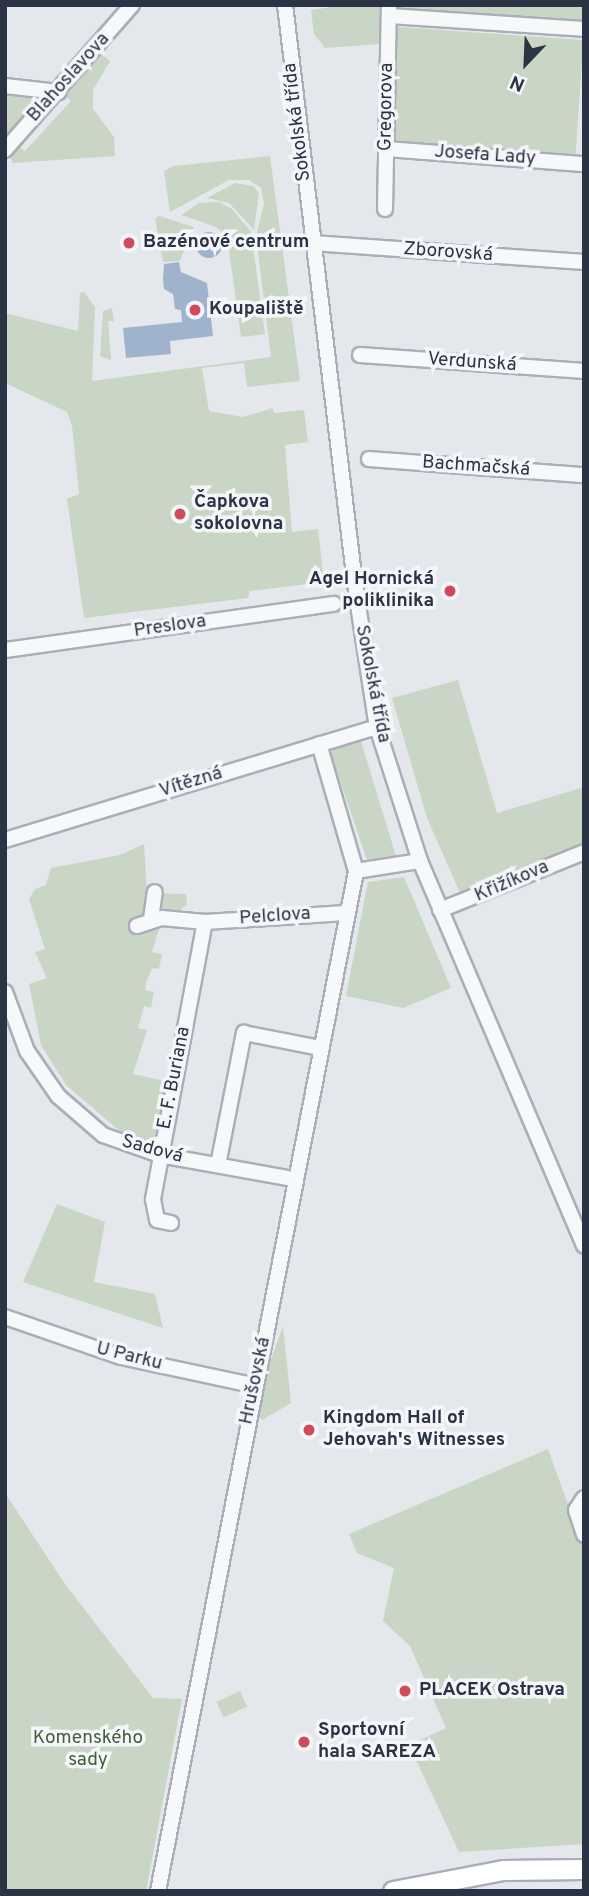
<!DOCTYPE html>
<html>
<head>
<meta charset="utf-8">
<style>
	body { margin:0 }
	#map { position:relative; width:589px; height:1896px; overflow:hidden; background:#e4e7ec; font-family:Overpass,sans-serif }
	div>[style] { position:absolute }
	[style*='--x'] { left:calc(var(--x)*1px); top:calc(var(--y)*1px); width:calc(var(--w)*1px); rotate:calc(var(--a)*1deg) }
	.green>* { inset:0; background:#c9d6c5; transform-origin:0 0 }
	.water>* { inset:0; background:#9fb4cc }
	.round { border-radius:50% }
	.roads { filter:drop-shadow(2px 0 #a9aeb7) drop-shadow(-2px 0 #a9aeb7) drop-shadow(0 2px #a9aeb7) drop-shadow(0 -2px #a9aeb7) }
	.minor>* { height:14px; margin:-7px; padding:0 7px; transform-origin:7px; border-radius:7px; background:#f7f8fa }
	.major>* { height:19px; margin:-9.5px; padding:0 9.5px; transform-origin:9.5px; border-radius:9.5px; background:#fff }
	.dots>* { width:19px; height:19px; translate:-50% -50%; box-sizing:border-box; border:4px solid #f4f6f9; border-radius:50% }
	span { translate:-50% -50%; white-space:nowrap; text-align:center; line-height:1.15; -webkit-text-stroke:7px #f4f6f9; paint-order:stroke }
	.street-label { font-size:19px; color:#2b3445 }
	.poi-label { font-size:19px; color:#2b3445; font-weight:700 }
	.left { translate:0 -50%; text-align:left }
	.right { translate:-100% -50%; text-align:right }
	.park-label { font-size:19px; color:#3f6138 }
	.frame { position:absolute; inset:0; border:7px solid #2b3445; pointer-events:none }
	.north { position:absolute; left:491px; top:28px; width:70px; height:70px; -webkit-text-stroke:5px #f4f6f9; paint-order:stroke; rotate:203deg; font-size:19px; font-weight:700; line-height:28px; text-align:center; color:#2b3445 }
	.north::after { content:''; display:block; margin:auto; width:24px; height:32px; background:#2b3445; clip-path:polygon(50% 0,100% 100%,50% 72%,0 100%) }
</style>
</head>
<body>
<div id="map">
	<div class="green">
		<div style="clip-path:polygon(346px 5px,379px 5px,379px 44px,325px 48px,314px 34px,311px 10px)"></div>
		<div style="clip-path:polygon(399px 5px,584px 5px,584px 22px,399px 8px)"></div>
		<div style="left:398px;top:27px;width:186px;height:116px;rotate:4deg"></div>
		<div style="clip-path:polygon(101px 54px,110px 61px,93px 90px,93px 109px,114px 137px,115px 156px,12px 163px,10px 154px,17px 145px,25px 151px,71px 101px,63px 93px)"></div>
		<div style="clip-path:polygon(5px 95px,43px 97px,5px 140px)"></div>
		<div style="clip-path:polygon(270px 156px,300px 381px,247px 387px,244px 363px,202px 368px,209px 411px,243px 417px,273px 408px,274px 413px,304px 410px,308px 442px,285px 445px,292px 532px,318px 529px,324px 582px,250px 591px,248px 598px,84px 618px,67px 499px,79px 494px,72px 426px,67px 412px,5px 383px,5px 313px,78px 331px,80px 293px,84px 292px,95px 307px,92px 381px,271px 357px,256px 236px,264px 204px,261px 188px,249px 180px,229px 180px,170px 212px,164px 171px,174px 166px)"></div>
		<div style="clip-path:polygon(235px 183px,253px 186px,259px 193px,254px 230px,229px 203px,207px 198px)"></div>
		<div style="clip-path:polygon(219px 202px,232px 209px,251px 232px,265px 334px,241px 337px,227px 236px,216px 227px,181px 215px,199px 203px)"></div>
		<div style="clip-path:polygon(159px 216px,194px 227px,180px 261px,163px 262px,155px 219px)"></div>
		<div style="clip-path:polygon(112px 308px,114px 321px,108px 321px,111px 360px,100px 356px,103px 311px)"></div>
		<div style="clip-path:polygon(458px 680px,497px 813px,584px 787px,584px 845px,461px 895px,427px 818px,392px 698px)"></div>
		<div style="clip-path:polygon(360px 738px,396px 856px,367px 860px,329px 748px)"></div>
		<div style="clip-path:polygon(144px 844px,147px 893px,186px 894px,187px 904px,159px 929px,154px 945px,152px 952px,162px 954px,159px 969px,152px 968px,146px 983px,145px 990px,154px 992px,151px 1008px,144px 1006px,138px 1028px,147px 1030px,133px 1074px,169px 1082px,156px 1143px,121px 1132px,66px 1085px,41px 1045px,29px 984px,47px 978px,35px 952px,45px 949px,29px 899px,35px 889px,46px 885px,51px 868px,120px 855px)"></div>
		<div style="clip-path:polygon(404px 877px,451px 988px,403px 1008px,346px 996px,368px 882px)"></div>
		<div style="clip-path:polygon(57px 1204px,105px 1222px,94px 1282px,155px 1294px,163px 1328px,23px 1282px)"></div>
		<div style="clip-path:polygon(283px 1326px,291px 1403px,262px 1420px,257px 1415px,263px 1382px)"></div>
		<div style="clip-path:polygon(548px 1449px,584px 1549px,584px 1844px,459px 1852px,409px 1745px,446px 1728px,410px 1646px,383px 1621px,394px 1568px,357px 1553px,349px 1534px)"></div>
		<div style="clip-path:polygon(5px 1493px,65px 1584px,153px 1698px,182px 1699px,146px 1891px,5px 1891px)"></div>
		<div style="left:240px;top:1691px;width:17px;height:26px;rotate:65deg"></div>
	</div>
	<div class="water">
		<div class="round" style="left:196px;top:232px;width:26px;height:26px"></div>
		<div style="clip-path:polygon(179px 262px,181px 272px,207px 283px,213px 336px,170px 341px,171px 354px,126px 358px,123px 328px,182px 322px,181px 310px,175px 309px,173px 294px,164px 289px,163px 279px,164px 264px)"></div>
	</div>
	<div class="roads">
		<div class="minor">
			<div style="--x:285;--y:5;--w:591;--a:83.1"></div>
			<div style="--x:356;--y:592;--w:137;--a:81.2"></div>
			<div style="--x:377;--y:727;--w:141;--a:72.2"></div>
			<div style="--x:420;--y:861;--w:418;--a:66.9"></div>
			<div style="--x:389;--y:16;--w:195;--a:3.8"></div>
			<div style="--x:5;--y:86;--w:54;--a:6.3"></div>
			<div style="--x:387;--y:149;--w:198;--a:4.4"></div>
			<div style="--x:5;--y:150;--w:193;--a:-48.8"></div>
			<div style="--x:385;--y:209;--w:204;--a:-88.9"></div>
			<div style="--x:312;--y:243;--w:273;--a:4"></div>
			<div style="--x:360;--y:355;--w:225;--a:4.1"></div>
			<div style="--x:369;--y:459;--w:216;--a:4.3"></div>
			<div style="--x:5;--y:650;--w:332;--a:-8"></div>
			<div style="--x:5;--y:840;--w:389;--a:-16.9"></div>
			<div style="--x:356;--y:871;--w:65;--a:-8.9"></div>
			<div style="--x:440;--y:910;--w:155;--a:-21.9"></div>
			<div style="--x:151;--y:919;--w:27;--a:-82"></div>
			<div style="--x:137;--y:926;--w:26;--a:-18"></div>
			<div style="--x:162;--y:918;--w:43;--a:5.3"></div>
			<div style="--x:205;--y:922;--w:141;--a:-3.7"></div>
			<div style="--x:5;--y:992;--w:63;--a:69.6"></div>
			<div style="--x:27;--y:1051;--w:55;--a:55.4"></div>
			<div style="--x:58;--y:1096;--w:60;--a:40.9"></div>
			<div style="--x:103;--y:1135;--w:60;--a:19.3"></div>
			<div style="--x:160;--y:1155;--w:136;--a:10.2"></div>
			<div style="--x:218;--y:1165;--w:135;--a:-78.9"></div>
			<div style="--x:244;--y:1033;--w:77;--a:11.2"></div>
			<div style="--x:171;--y:1223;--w:14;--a:-168"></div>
			<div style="--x:157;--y:1220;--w:21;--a:-101"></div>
			<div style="--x:153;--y:1199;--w:282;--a:-79.4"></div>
			<div style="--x:5;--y:1317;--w:123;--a:19"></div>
			<div style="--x:121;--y:1357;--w:138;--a:12.1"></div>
			<div style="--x:584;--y:1498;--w:14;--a:124"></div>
			<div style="--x:576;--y:1510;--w:26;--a:72"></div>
			<div style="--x:158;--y:1891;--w:1039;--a:-79.01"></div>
			<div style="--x:356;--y:871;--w:132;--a:-106.2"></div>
		</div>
		<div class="major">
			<div style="--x:393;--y:1891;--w:112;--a:-10.8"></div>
			<div style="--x:503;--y:1870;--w:81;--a:-0.7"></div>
		</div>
	</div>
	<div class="dots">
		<div style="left:129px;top:243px;background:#d1495b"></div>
		<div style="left:195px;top:310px;background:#d1495b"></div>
		<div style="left:180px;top:514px;background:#d1495b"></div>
		<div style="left:450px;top:591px;background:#d1495b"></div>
		<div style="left:309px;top:1430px;background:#d1495b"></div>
		<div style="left:405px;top:1691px;background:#d1495b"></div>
		<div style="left:304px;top:1742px;background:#d1495b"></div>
	</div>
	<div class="street-label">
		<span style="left:69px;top:78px;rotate:-48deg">Blahoslavova</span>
		<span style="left:387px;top:107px;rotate:-89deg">Gregorova</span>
		<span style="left:298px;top:122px;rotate:-97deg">Sokolská třída</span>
		<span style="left:485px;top:156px;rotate:4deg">Josefa Lady</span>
		<span style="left:448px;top:253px;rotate:4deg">Zborovská</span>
		<span style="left:472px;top:363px;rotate:4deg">Verdunská</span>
		<span style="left:476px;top:467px;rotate:4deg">Bachmačská</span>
		<span style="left:170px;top:627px;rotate:-8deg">Preslova</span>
		<span style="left:372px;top:684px;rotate:79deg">Sokolská třída</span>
		<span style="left:191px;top:783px;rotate:-17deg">Vítězná</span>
		<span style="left:512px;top:882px;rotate:-23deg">Křižíkova</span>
		<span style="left:275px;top:917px;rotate:-4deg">Pelclova</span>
		<span style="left:175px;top:1078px;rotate:-79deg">E. F. Buriana</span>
		<span style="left:152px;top:1150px;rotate:15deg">Sadová</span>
		<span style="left:129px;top:1357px;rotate:14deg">U Parku</span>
		<span style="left:256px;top:1381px;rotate:-78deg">Hrušovská</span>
	</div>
	<div class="poi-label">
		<span class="left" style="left:143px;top:243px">Bazénové centrum</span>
		<span class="left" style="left:209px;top:310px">Koupaliště</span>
		<span class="left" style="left:194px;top:514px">Čapkova<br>sokolovna</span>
		<span class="right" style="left:434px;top:591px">Agel Hornická<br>poliklinika</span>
		<span class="left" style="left:323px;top:1430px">Kingdom Hall of<br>Jehovah's Witnesses</span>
		<span class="left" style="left:419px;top:1691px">PLACEK Ostrava</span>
		<span class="left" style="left:318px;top:1742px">Sportovní<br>hala SAREZA</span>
	</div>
	<div class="park-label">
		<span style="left:88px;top:1750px">Komenského<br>sady</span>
	</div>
	<div class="frame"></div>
	<div class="north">N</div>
</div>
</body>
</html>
